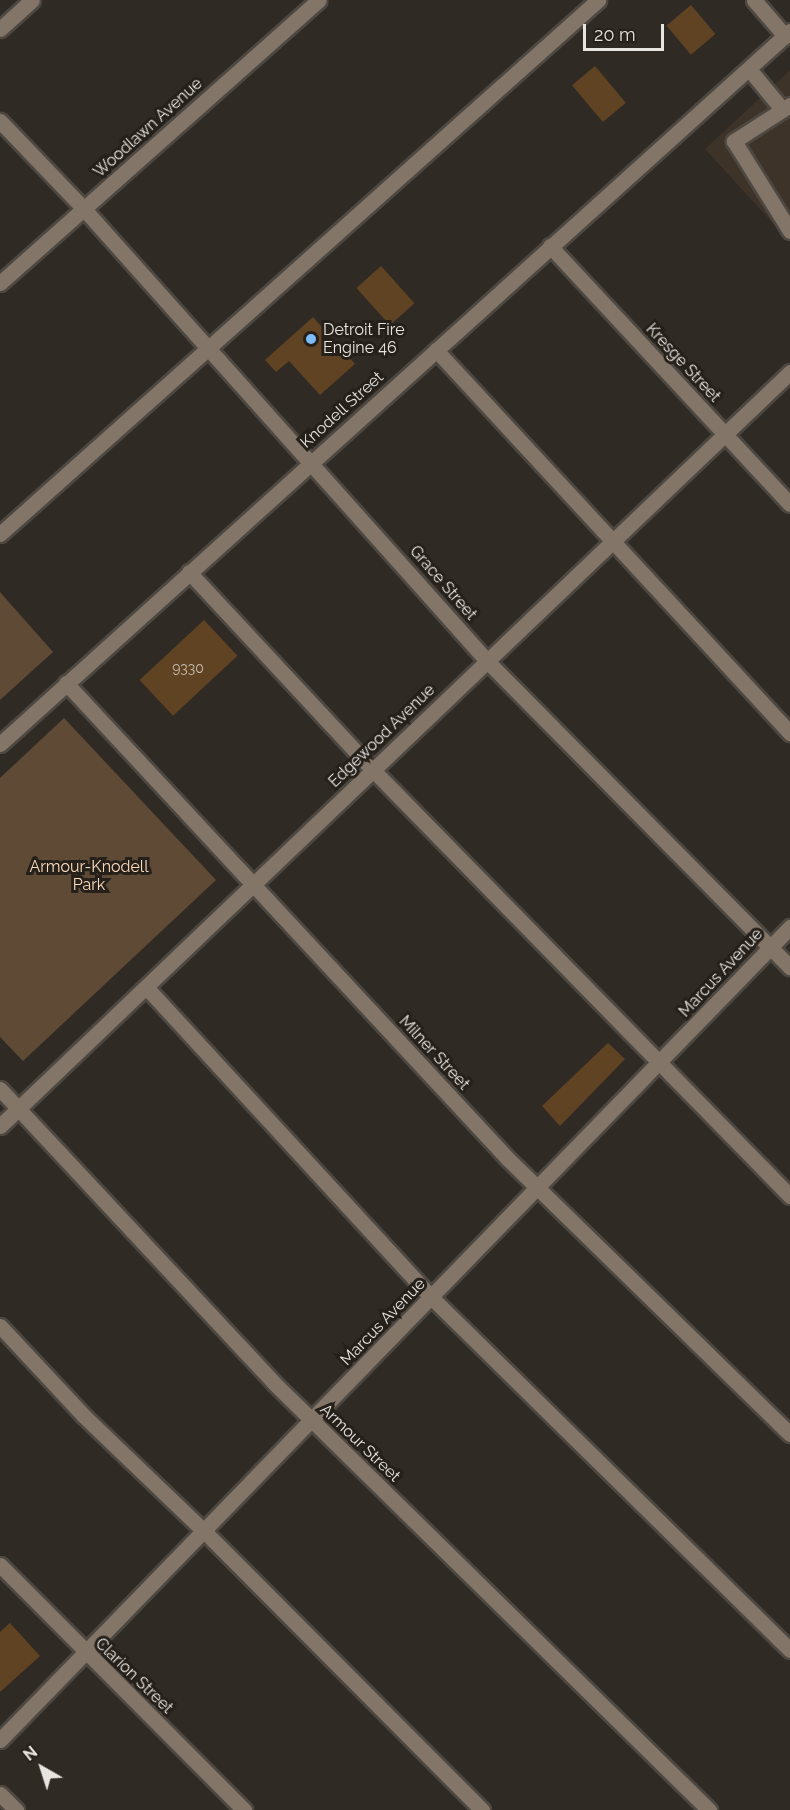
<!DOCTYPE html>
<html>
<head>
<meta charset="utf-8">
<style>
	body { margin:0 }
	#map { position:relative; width:790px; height:1810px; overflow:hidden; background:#302a24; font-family:Raleway,sans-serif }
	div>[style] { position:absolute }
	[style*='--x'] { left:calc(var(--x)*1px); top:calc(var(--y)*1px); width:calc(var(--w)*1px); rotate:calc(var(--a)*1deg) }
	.built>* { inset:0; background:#3d3328 }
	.green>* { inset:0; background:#5e4a35 }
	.building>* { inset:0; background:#604323; transform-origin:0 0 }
	.roads { filter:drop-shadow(2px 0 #4d4842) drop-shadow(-2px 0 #4d4842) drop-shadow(0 2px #4d4842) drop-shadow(0 -2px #4d4842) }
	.minor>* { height:15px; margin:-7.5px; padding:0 7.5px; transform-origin:7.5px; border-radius:7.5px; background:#837567 }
	.dots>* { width:16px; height:16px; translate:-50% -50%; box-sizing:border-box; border:3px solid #26201a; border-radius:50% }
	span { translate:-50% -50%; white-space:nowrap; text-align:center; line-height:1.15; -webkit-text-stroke:6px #26201a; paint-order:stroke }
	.number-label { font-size:14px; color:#c6bcb1 }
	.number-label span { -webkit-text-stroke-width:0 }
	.street-label { font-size:16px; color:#e8e4e0 }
	.poi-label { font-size:16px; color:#e8e4e0 }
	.left { translate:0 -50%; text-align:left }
	.park-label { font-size:16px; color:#fbdbbb }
	.north { position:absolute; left:12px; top:1738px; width:60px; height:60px; -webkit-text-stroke:4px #26201a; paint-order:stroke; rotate:321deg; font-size:16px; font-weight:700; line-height:24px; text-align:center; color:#e8e4e0 }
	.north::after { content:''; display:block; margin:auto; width:21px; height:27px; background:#e8e4e0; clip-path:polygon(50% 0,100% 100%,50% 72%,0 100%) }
	.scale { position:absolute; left:583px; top:24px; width:81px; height:27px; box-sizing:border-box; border:3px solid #e8e4e0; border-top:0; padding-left:8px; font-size:18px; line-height:21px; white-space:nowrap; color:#e8e4e0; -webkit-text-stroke:4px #26201a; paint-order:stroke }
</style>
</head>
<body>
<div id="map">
	<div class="built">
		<div style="clip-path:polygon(790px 70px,790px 242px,705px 149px)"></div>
	</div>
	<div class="green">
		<div style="clip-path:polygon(0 592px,53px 652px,0 700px)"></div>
		<div style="clip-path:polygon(64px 718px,216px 880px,23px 1061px,0 1037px,0 778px)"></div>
	</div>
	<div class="building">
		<div style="left:691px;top:5px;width:38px;height:32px;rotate:50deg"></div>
		<div style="left:595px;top:66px;width:48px;height:30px;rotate:50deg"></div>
		<div style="left:381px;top:266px;width:50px;height:33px;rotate:48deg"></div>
		<div style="clip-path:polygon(313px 317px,355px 364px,320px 395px,289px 361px,276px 372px,265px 360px)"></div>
		<div style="left:204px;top:620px;width:49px;height:88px;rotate:47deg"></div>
		<div style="clip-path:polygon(608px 1043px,625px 1059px,560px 1126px,542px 1106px)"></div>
		<div style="clip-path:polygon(10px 1623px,40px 1656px,0 1692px,0 1632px)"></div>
	</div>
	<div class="roads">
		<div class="minor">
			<div style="--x:754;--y:0;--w:48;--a:49.3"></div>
			<div style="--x:0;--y:29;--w:43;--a:-42.2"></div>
			<div style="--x:749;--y:69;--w:52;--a:50.5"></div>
			<div style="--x:790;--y:105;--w:67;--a:147.3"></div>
			<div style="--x:734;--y:141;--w:106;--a:58.1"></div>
			<div style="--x:0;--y:121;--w:122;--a:46.3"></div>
			<div style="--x:84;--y:209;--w:606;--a:48.28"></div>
			<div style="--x:487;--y:661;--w:431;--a:45.3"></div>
			<div style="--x:550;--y:246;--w:352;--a:47.1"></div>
			<div style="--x:0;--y:283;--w:426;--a:-41.6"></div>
			<div style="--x:436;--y:350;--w:522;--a:47.25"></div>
			<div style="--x:0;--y:534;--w:802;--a:-41.76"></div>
			<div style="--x:189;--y:572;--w:270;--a:47.1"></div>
			<div style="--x:373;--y:770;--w:596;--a:45.61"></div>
			<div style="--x:66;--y:683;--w:650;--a:47.12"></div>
			<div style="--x:508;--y:1159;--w:394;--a:44.3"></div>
			<div style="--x:0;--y:744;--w:1064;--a:-42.07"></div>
			<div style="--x:146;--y:987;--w:423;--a:47.4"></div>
			<div style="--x:432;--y:1298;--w:502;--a:44.52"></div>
			<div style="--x:0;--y:1089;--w:402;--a:47"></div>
			<div style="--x:274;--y:1383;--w:610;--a:44.47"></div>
			<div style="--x:0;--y:1126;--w:1092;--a:-43.66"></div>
			<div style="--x:0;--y:1326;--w:123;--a:47"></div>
			<div style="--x:84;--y:1416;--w:166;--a:43.8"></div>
			<div style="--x:204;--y:1531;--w:394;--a:45.1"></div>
			<div style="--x:0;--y:1565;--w:346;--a:45.1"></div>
			<div style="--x:0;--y:1740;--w:1134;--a:-45.82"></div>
			<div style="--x:0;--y:1794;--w:23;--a:45"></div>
		</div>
	</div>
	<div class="dots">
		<div style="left:311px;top:339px;background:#7ebdf9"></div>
	</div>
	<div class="number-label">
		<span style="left:188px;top:668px">9330</span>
	</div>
	<div class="street-label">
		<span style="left:148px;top:128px;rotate:-42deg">Woodlawn Avenue</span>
		<span style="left:683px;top:363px;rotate:47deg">Kresge Street</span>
		<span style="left:342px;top:410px;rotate:-42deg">Knodell Street</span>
		<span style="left:443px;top:583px;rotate:49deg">Grace Street</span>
		<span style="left:382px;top:736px;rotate:-44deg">Edgewood Avenue</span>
		<span style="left:721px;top:973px;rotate:-47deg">Marcus Avenue</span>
		<span style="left:434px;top:1053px;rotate:47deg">Milner Street</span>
		<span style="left:383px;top:1322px;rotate:-46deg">Marcus Avenue</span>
		<span style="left:360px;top:1443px;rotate:44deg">Armour Street</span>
		<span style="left:134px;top:1676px;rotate:44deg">Clarion Street</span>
	</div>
	<div class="poi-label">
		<span class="left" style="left:323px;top:339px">Detroit Fire<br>Engine 46</span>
	</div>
	<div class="park-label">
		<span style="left:89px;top:876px">Armour-Knodell<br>Park</span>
	</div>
	<div class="north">N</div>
	<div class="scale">20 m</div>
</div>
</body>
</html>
